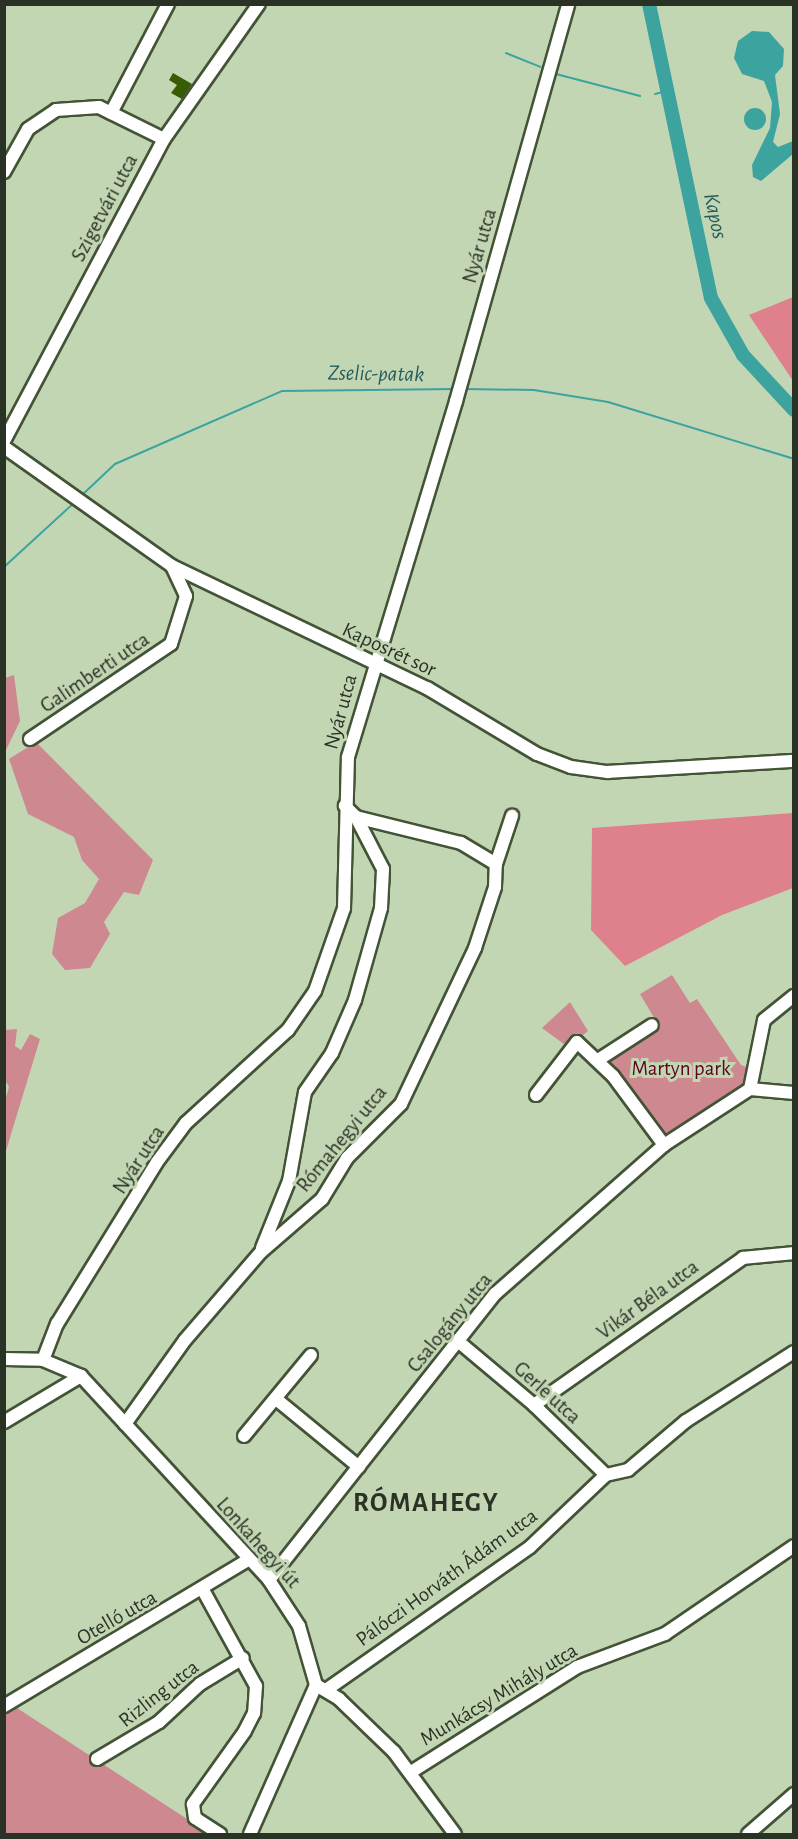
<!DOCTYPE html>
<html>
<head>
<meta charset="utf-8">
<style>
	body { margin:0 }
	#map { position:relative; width:798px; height:1839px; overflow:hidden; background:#c3d6b4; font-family:"Alegreya Sans",sans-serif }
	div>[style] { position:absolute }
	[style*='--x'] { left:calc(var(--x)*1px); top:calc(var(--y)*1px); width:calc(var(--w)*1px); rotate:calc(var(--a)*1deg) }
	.green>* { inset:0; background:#ce8890 }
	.forest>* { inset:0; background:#df808d }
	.water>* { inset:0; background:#3ca39f }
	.round { border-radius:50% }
	.stream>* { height:2px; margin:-1px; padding:0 1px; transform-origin:1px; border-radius:1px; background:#3ca39f }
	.river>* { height:14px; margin:-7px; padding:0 7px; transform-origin:7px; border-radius:7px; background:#3ca39f }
	.building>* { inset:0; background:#375c03 }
	.roads { filter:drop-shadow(2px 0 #435336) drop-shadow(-2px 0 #435336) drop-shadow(0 2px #435336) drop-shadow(0 -2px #435336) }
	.minor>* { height:12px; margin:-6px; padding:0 6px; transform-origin:6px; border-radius:6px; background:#fff }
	span { translate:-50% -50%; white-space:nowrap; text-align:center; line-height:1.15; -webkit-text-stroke:6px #c3d6b4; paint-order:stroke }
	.street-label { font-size:21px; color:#2a3225 }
	.park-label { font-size:21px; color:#5c041f }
	.water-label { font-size:22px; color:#255d5b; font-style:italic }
	.district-label { font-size:27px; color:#2a3225; font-weight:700; letter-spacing:1.5px }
	.frame { position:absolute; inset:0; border:6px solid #2a3225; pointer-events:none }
</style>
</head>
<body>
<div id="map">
	<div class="green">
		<div style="clip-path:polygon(14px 675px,20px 721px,5px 752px,5px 678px)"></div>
		<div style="clip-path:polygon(36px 742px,153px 860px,139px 895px,124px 892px,104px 922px,110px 934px,90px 968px,65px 970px,52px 954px,58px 918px,85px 903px,99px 879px,82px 860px,74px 837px,28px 814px,9px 759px)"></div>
		<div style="clip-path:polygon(672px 975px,690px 1003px,697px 999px,741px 1065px,752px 1069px,746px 1087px,669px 1136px,661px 1135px,604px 1059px,659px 1026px,640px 994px)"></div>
		<div style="clip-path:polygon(570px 1002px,588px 1031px,568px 1047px,542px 1028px)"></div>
		<div style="clip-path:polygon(17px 1029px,15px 1046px,21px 1050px,30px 1034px,40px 1039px,5px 1154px,5px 1100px,9px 1087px,5px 1080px,5px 1030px)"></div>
		<div style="clip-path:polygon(17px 1708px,210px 1834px,5px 1834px,4px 1715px)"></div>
	</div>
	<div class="forest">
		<div style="clip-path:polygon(793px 297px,793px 381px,749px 315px)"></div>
		<div style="clip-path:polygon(793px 813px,793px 888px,722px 915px,625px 966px,591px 930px,592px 828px)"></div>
	</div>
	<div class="water">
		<div style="clip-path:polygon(752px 31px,769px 32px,784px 49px,783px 66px,775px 75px,780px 114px,773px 142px,778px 147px,793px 141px,793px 154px,761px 181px,753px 177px,752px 165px,770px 128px,772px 102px,764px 81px,742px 74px,734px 58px,738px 41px)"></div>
		<div class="round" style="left:744px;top:108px;width:22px;height:22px"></div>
	</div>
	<div class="stream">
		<div style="--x:506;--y:53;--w:37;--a:22"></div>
		<div style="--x:556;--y:74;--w:87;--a:14.7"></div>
		<div style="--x:655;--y:94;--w:12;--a:-14"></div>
		<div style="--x:464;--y:389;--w:70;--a:0.8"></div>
		<div style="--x:534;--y:390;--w:75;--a:9.2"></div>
		<div style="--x:608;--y:402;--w:195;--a:17"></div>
		<div style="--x:81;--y:496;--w:47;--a:-43.3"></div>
		<div style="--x:115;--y:464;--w:182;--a:-23.6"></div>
		<div style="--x:282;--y:391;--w:173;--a:-0.7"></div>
		<div style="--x:4;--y:567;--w:96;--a:-42.5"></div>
	</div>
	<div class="river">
		<div style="--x:649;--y:4;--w:300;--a:78.1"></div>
		<div style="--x:711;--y:298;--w:65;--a:60.7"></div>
		<div style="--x:743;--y:355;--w:75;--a:47.2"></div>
	</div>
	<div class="building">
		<div style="clip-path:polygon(173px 73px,192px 84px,182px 99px,171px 93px,177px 85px,169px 80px)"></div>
	</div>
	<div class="roads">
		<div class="minor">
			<div style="--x:111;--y:113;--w:123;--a:-62.4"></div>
			<div style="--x:4;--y:172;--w:49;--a:-60.8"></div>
			<div style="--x:28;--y:129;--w:34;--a:-34"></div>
			<div style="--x:56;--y:110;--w:43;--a:-4"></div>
			<div style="--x:99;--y:107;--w:72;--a:26.2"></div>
			<div style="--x:4;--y:441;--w:342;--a:-62.1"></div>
			<div style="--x:164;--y:139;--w:165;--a:-54.9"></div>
			<div style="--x:4;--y:447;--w:206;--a:35.3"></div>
			<div style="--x:172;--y:566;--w:283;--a:25.6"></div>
			<div style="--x:427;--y:688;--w:128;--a:31"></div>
			<div style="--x:537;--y:754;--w:36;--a:21"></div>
			<div style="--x:571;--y:767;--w:37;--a:8"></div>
			<div style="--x:608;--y:772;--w:186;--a:-3.4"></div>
			<div style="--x:30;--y:739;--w:170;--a:-34"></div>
			<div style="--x:171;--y:644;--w:50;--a:-72.6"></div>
			<div style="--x:186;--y:596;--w:33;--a:-115"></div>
			<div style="--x:496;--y:864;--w:51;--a:-71.6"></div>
			<div style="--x:598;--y:1060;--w:64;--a:-32.9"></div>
			<div style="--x:750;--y:1089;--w:70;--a:-78.5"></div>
			<div style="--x:764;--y:1020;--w:38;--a:-39"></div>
			<div style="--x:536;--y:1095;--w:67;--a:-52.3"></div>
			<div style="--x:577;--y:1042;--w:50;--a:43.4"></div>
			<div style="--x:613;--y:1076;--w:86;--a:53.5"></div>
			<div style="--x:262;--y:1248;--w:72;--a:-68.1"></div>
			<div style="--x:289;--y:1181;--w:90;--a:-79.8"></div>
			<div style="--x:305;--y:1092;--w:47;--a:-55.3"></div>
			<div style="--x:332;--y:1053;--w:58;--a:-66.5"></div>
			<div style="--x:355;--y:1000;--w:96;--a:-74.2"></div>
			<div style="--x:381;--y:908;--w:39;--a:-87"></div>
			<div style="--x:383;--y:869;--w:59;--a:-117.4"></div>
			<div style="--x:459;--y:1342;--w:98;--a:40"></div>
			<div style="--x:534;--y:1405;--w:100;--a:44.2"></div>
			<div style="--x:4;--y:1359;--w:39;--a:1"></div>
			<div style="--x:43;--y:1360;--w:41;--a:22.8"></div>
			<div style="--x:81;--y:1376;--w:277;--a:47.3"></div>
			<div style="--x:269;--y:1580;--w:55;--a:56.9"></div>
			<div style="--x:299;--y:1626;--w:61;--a:73.9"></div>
			<div style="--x:316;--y:1685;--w:27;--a:31"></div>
			<div style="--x:339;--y:1699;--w:76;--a:43.9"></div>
			<div style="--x:394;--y:1752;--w:102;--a:53.4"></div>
			<div style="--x:43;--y:1360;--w:39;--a:-69"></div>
			<div style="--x:57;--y:1324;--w:190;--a:-58.3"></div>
			<div style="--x:157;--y:1162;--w:49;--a:-53.4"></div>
			<div style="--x:186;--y:1123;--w:138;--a:-42.4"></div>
			<div style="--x:288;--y:1030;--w:47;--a:-55.3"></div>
			<div style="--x:315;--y:991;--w:88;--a:-70.7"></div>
			<div style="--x:344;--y:908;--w:151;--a:-88.5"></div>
			<div style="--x:348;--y:757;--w:372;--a:-73.1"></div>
			<div style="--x:456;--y:401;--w:412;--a:-74.2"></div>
			<div style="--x:276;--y:1399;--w:107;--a:39.3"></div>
			<div style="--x:534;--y:1405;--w:256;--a:-35.1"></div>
			<div style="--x:743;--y:1258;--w:51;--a:-5.6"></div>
			<div style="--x:4;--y:1422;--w:90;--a:-30.9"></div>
			<div style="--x:125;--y:1424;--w:103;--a:-54.5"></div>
			<div style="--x:185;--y:1340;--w:116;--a:-49.2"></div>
			<div style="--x:261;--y:1252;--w:81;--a:-41"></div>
			<div style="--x:322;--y:1199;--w:48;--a:-58.6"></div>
			<div style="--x:347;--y:1158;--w:76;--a:-45"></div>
			<div style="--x:401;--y:1104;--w:173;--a:-64.6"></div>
			<div style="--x:475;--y:948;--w:64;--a:-71.8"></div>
			<div style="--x:495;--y:887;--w:23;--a:-88"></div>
			<div style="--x:496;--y:864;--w:41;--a:-149"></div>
			<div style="--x:461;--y:843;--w:108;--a:-166.1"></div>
			<div style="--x:356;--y:817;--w:16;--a:-135"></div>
			<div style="--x:244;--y:1436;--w:105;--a:-50.4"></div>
			<div style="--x:269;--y:1580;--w:365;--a:-51.7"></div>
			<div style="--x:495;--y:1294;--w:225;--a:-41.4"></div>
			<div style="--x:664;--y:1145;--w:103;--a:-33.1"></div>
			<div style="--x:750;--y:1089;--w:44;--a:5.2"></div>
			<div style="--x:203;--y:1590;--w:110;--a:61.1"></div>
			<div style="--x:256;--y:1686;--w:27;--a:94"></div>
			<div style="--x:254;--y:1713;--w:20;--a:117"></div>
			<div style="--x:245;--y:1731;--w:90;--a:125.5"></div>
			<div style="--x:193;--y:1804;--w:14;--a:82"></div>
			<div style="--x:195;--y:1818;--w:30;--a:33"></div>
			<div style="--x:326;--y:1690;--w:249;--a:-35"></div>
			<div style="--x:530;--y:1547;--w:105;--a:-43.5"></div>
			<div style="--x:606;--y:1475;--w:23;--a:-13"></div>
			<div style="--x:628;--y:1470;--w:76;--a:-40.2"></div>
			<div style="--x:686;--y:1421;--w:128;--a:-32.6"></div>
			<div style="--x:4;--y:1706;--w:284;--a:-30.9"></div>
			<div style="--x:97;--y:1759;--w:72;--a:-30.8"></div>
			<div style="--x:159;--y:1722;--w:56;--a:-42.8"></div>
			<div style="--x:200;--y:1684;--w:50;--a:-31.2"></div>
			<div style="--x:411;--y:1772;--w:196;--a:-32.3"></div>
			<div style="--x:577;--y:1667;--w:94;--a:-20.6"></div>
			<div style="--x:665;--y:1634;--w:156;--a:-34.3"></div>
			<div style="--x:250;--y:1834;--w:163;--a:-66.1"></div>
			<div style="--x:748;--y:1834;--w:61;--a:-41"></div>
		</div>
	</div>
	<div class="street-label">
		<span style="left:105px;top:208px;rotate:-62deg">Szigetvári utca</span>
		<span style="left:480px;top:246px;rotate:-74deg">Nyár utca</span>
		<span style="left:389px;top:650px;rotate:25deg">Kaposrét sor</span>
		<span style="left:95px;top:673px;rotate:-34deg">Galimberti utca</span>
		<span style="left:341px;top:712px;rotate:-75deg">Nyár utca</span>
		<span style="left:342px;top:1139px;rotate:-51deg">Rómahegyi utca</span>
		<span style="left:139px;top:1160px;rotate:-57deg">Nyár utca</span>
		<span style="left:648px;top:1300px;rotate:-36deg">Vikár Béla utca</span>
		<span style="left:450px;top:1323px;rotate:-51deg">Csalogány utca</span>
		<span style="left:547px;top:1393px;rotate:42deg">Gerle utca</span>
		<span style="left:258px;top:1543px;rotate:48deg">Lonkahegyi út</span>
		<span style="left:447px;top:1578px;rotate:-36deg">Pálóczi Horváth Ádám utca</span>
		<span style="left:117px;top:1618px;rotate:-30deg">Otelló utca</span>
		<span style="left:159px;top:1694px;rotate:-38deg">Rizling utca</span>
		<span style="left:499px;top:1695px;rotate:-31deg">Munkácsy Mihály utca</span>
	</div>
	<div class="park-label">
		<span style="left:681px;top:1069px">Martyn park</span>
	</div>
	<div class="water-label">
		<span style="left:715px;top:216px;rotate:78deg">Kapos</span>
		<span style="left:376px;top:374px;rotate:1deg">Zselic-patak</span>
	</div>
	<div class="district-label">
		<span style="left:426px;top:1503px">RÓMAHEGY</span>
	</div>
	<div class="frame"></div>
</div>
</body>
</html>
